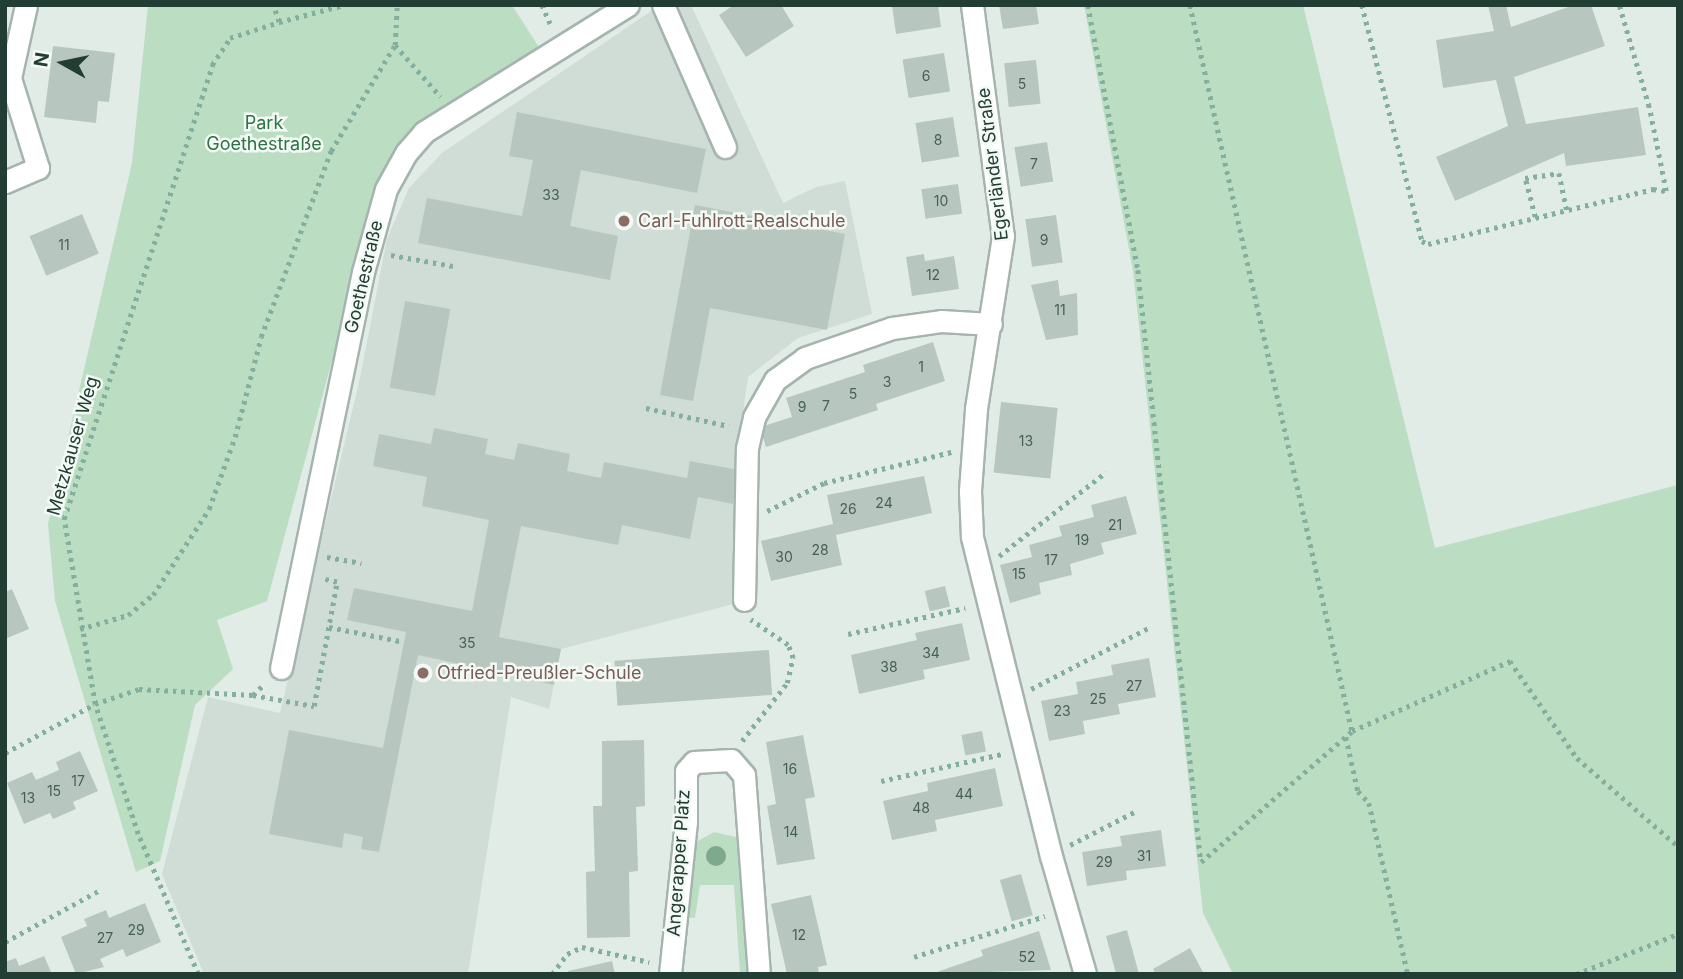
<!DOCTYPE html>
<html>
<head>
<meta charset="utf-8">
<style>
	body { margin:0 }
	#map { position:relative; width:1683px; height:979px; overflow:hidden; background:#e2ece7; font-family:Inter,sans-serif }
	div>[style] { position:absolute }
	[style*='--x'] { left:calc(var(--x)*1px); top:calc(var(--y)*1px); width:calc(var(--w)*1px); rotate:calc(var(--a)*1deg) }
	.built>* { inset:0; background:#d0dcd6 }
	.green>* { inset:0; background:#bbddc2 }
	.building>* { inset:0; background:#b7c7c0; transform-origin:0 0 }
	.path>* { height:4.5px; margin-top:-2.25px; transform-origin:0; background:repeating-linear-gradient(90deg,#83af9e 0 3.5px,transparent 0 8.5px) }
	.roads { filter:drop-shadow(2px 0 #a5b4ae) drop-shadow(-2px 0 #a5b4ae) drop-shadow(0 2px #a5b4ae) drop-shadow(0 -2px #a5b4ae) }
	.minor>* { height:21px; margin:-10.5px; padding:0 10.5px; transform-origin:10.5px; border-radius:10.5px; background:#fff }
	.trees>* { width:20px; height:20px; margin:-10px; border-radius:50%; background:#7ea98d }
	.dots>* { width:19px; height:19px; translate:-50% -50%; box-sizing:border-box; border:4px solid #f3f9f5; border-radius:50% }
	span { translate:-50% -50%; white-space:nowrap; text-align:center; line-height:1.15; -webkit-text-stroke:5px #f3f9f5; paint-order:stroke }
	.number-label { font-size:14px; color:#476057 }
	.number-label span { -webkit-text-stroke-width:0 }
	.park-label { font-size:18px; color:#2d7343 }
	.street-label { font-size:18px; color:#223d34 }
	.education-label { font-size:18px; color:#785e54 }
	.left { translate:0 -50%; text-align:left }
	.frame { position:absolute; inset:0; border:7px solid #223d34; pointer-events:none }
	.north { position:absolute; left:28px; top:28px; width:70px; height:70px; -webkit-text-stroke:5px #f3f9f5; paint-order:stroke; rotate:279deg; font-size:19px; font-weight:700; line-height:28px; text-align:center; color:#223d34 }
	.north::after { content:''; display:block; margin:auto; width:24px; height:32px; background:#223d34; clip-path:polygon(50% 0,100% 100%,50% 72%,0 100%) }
</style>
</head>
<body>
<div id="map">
	<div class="built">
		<div style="clip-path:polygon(660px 5px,691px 5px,783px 203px,816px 187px,845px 181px,872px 314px,798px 338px,748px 377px,737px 455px,733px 604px,561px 649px,549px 709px,511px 697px,468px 974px,204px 974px,162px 874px,208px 697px,280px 713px,360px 378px,387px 239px,409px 188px,442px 153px)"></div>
	</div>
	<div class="green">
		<div style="clip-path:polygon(148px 5px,512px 5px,542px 52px,396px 147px,374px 205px,267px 601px,217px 620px,233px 669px,195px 705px,160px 861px,136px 872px,55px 601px,48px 524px,132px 163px)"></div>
		<div style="clip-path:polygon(1084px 5px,1303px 5px,1435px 548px,1678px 485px,1678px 974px,1233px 974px,1203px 913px,1133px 271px)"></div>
		<div style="clip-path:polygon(714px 832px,740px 838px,750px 974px,740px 974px,734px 885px,700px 885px,695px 918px,683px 917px,693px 844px)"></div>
	</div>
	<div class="building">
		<div style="clip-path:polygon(734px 5px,781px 5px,794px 26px,746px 57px,719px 15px)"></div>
		<div style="clip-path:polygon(892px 5px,938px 5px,941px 27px,896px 34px)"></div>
		<div style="clip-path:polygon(999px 5px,1036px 5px,1039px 24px,1003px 29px)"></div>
		<div style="clip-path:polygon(1488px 5px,1506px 5px,1511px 27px,1574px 5px,1591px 5px,1605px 46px,1514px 77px,1526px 124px,1638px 107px,1646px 155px,1566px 166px,1564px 153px,1455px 201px,1436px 157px,1508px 126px,1496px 80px,1443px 88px,1436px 40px,1494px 31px)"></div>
		<div style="clip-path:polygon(53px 46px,115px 53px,109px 102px,98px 101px,96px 123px,44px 117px)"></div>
		<div style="left:944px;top:53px;width:39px;height:42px;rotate:81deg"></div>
		<div style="left:1036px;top:60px;width:44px;height:32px;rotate:84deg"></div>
		<div style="clip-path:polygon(517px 112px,706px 149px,697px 193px,581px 170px,570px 226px,618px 236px,610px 280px,418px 243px,427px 198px,522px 216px,533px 160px,509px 156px)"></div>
		<div style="left:953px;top:117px;width:40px;height:38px;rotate:81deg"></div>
		<div style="left:1047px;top:142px;width:40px;height:33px;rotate:81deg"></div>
		<div style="left:958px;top:184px;width:30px;height:37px;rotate:82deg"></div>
		<div style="clip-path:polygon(695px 205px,845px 234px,827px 330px,710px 308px,693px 401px,660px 395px)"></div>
		<div style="left:82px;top:214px;width:43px;height:57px;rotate:67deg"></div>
		<div style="left:1056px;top:215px;width:48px;height:31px;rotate:82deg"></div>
		<div style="clip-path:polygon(924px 254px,925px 261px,954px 256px,959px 289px,912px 296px,906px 257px)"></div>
		<div style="clip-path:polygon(1058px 280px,1060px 296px,1077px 293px,1078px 335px,1046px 340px,1031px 285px)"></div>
		<div style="left:405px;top:301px;width:46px;height:88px;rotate:10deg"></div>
		<div style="clip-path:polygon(933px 342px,945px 381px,876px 404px,878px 410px,766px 447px,760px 427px,792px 417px,786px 398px,865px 372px,863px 365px)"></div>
		<div style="left:1001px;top:402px;width:57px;height:71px;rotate:6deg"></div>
		<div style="clip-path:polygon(434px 428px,488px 439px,485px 454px,514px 460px,518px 443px,570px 454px,567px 471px,601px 478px,604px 462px,687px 478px,690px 461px,739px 470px,733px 504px,698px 497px,690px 539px,622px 525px,618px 545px,521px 526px,499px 637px,561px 649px,554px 685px,418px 655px,379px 852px,361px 849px,363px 837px,344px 833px,342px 848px,269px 834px,289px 730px,383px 748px,406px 632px,347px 620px,354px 588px,472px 611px,489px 520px,422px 506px,427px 477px,373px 466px,379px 434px,431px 444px)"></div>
		<div style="clip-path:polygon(924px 476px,932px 513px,836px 535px,842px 565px,771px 581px,761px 541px,833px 524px,827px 495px)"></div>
		<div style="clip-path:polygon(1126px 496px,1137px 534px,1101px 543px,1104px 554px,1070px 564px,1072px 575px,1039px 583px,1041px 594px,1010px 603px,1000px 565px,1032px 557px,1029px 545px,1062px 536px,1059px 526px,1094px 517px,1091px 505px)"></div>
		<div style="left:945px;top:586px;width:21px;height:21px;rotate:76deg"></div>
		<div style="clip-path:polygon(12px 589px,29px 629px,5px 639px,5px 592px)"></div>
		<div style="clip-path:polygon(962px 623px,970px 660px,923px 670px,925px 679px,859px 694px,851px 655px,917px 640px,915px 633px)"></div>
		<div style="left:769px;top:650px;width:45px;height:155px;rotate:86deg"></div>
		<div style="clip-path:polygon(1149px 658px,1156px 697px,1118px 704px,1120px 714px,1083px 721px,1085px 734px,1049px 741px,1041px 701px,1078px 694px,1076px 682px,1113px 675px,1111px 665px)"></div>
		<div style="left:982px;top:731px;width:21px;height:21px;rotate:79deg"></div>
		<div style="clip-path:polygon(803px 735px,815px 797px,805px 799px,815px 859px,777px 865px,767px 806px,776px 804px,766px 742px)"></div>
		<div style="clip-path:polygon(644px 740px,645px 806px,636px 807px,638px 871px,629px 872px,630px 937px,587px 938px,586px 872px,595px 871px,593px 806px,602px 806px,602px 741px)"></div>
		<div style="clip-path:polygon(80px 751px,98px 791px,73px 802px,76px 809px,53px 819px,50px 813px,24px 824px,7px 783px,32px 772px,36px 780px,59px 770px,56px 762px)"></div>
		<div style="clip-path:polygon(995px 768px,1003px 806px,935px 820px,937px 831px,892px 840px,883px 801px,928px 791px,927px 783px)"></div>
		<div style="clip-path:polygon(1161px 830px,1166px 866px,1126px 871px,1127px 880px,1087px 886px,1082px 852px,1122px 846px,1120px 836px)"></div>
		<div style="left:1021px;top:874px;width:43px;height:22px;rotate:74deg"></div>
		<div style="clip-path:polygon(811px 895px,827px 965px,818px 967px,819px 974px,787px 974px,771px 904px)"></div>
		<div style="clip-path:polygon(145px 903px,161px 942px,126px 957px,123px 949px,100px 959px,104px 967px,76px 974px,61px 937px,87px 926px,84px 919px,106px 910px,109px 918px)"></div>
		<div style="clip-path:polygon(1127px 930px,1139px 974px,1116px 974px,1106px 936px)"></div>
		<div style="clip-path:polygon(1039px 931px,1051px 970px,931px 974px,983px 956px,981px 950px)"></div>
		<div style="clip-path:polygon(1190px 948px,1204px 974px,1156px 974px,1153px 969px)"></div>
		<div style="clip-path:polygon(44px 956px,52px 974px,5px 974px,5px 962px,16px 958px,19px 966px)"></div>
		<div style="clip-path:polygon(612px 961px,615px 974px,569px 974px,568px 971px)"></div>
	</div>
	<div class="path">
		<div style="--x:542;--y:5;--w:24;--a:66"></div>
		<div style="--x:1088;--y:5;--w:270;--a:79.3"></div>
		<div style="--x:1138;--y:270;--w:595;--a:83.93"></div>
		<div style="--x:1201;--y:862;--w:200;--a:-40.9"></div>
		<div style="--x:1352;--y:731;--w:173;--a:-23.9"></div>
		<div style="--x:1510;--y:661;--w:118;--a:55.4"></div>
		<div style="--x:1577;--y:758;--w:134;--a:41.1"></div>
		<div style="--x:1190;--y:5;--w:744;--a:77.42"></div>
		<div style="--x:1362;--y:5;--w:244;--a:75.7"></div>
		<div style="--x:1422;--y:241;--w:7;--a:27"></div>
		<div style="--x:1428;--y:244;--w:232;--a:-13.7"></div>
		<div style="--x:1653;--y:189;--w:13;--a:9"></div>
		<div style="--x:1666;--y:191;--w:86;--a:-101.4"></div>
		<div style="--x:1649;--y:107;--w:106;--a:-106.4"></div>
		<div style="--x:279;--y:22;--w:67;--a:-14.7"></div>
		<div style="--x:395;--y:45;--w:69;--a:48.5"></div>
		<div style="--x:1535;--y:217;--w:40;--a:-104.4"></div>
		<div style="--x:1525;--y:178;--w:34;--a:-8"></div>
		<div style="--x:1559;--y:173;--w:38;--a:78"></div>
		<div style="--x:391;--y:255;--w:63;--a:10.1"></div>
		<div style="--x:646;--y:408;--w:85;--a:12.2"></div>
		<div style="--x:767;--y:511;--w:64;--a:-26.2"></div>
		<div style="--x:824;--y:483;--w:131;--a:-13.7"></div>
		<div style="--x:999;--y:556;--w:136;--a:-38.1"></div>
		<div style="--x:327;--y:557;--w:35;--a:10"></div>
		<div style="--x:329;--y:627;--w:72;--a:11.2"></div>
		<div style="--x:80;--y:629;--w:50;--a:-16.3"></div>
		<div style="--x:128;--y:615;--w:32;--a:-39"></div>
		<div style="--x:153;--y:595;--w:103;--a:-56.9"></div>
		<div style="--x:209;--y:509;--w:77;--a:-70.1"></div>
		<div style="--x:235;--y:437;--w:103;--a:-75.4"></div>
		<div style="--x:261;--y:337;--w:199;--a:-69.4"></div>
		<div style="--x:331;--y:151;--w:124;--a:-58.9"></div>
		<div style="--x:395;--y:45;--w:40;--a:-87.1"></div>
		<div style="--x:848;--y:634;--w:120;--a:-12.5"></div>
		<div style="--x:1031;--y:689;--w:134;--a:-27.5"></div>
		<div style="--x:253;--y:695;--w:62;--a:10.2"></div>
		<div style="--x:314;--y:706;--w:126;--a:-79.5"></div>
		<div style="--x:337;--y:582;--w:13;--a:-167"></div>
		<div style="--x:1346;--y:737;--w:55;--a:77.5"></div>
		<div style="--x:1358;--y:791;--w:16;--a:47"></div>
		<div style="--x:1369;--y:803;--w:175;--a:77.2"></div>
		<div style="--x:742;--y:741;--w:73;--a:-52.2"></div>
		<div style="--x:787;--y:683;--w:26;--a:-77"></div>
		<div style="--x:793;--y:658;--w:14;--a:-111"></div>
		<div style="--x:788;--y:645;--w:45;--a:-146"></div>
		<div style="--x:5;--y:753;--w:102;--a:-28.6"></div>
		<div style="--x:95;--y:704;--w:46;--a:-18.8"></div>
		<div style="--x:139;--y:689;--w:114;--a:3"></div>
		<div style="--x:253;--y:695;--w:16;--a:-45"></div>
		<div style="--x:881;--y:781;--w:124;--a:-12.6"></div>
		<div style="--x:1070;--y:845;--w:76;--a:-27.2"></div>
		<div style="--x:5;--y:942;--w:108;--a:-28.7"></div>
		<div style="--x:914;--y:957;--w:137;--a:-17.4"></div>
		<div style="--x:198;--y:974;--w:152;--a:-113.2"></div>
		<div style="--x:138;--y:834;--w:137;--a:-108.3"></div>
		<div style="--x:95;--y:704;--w:188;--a:-99.5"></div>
		<div style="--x:64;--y:519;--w:478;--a:-71.9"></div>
		<div style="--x:212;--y:65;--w:32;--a:-56"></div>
		<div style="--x:230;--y:38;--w:52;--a:-18.1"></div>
		<div style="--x:279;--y:22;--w:18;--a:-109"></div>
		<div style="--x:552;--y:974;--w:25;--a:-53"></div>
		<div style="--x:567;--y:954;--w:17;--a:-25"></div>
		<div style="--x:582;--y:947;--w:69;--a:12.6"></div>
		<div style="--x:1576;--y:974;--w:110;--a:-21.4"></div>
	</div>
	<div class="roads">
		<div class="minor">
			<div style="--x:663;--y:5;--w:155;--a:66.4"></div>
			<div style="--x:972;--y:5;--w:233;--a:82.4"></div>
			<div style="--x:1003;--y:236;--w:175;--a:98.9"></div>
			<div style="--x:976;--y:409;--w:82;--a:94.2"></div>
			<div style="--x:970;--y:491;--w:46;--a:87.5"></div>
			<div style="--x:972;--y:537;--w:329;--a:76.1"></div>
			<div style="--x:1051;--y:856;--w:123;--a:73.9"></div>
			<div style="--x:5;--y:182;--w:36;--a:-23"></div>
			<div style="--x:38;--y:168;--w:94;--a:-107.3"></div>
			<div style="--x:10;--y:78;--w:75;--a:-77.6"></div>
			<div style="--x:744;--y:600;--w:152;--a:-88.9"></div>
			<div style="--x:747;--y:448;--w:32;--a:-77"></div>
			<div style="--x:754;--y:417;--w:43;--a:-60.4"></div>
			<div style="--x:775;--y:380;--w:37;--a:-36"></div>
			<div style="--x:805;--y:358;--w:92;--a:-19"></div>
			<div style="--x:892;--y:328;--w:49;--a:-8.1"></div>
			<div style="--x:941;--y:321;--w:50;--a:3.4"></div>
			<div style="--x:281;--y:668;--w:404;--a:-78.3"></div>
			<div style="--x:363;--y:272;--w:86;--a:-74.5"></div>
			<div style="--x:386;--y:189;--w:41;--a:-60.9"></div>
			<div style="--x:406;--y:153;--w:28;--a:-49"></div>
			<div style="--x:424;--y:132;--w:240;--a:-31.9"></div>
			<div style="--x:670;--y:974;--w:154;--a:-84"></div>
			<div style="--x:686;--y:821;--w:50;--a:-90"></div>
			<div style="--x:686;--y:771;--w:12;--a:-48"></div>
			<div style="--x:694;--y:762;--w:37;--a:-3"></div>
			<div style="--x:731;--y:760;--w:20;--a:49"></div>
			<div style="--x:744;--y:775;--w:200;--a:85.7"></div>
		</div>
	</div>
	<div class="trees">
		<div style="left:716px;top:856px"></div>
	</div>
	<div class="dots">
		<div style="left:624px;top:221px;background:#8d6e63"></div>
		<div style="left:423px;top:673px;background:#8d6e63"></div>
	</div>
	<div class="number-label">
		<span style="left:926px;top:76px">6</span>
		<span style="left:1022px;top:84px">5</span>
		<span style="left:938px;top:140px">8</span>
		<span style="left:1034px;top:164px">7</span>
		<span style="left:551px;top:195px">33</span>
		<span style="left:941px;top:201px">10</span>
		<span style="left:1044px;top:240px">9</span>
		<span style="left:64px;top:245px">11</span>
		<span style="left:933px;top:275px">12</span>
		<span style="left:1060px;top:310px">11</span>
		<span style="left:921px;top:367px">1</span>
		<span style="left:887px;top:382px">3</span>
		<span style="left:853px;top:394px">5</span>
		<span style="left:826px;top:406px">7</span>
		<span style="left:802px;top:407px">9</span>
		<span style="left:1026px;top:441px">13</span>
		<span style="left:884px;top:503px">24</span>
		<span style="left:848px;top:509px">26</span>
		<span style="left:1115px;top:525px">21</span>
		<span style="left:1082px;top:540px">19</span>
		<span style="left:820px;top:550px">28</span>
		<span style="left:784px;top:557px">30</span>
		<span style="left:1051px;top:560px">17</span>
		<span style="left:1019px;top:574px">15</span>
		<span style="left:467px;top:643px">35</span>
		<span style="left:931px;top:653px">34</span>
		<span style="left:889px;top:667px">38</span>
		<span style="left:1134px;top:686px">27</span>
		<span style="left:1098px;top:699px">25</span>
		<span style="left:1062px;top:711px">23</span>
		<span style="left:790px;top:769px">16</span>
		<span style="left:78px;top:781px">17</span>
		<span style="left:54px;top:791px">15</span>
		<span style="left:964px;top:794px">44</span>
		<span style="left:28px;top:798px">13</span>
		<span style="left:921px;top:808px">48</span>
		<span style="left:791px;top:832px">14</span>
		<span style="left:1144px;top:856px">31</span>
		<span style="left:1104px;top:862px">29</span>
		<span style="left:136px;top:930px">29</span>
		<span style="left:799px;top:935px">12</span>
		<span style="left:105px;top:938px">27</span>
		<span style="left:1027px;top:957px">52</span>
	</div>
	<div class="park-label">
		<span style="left:264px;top:134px">Park<br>Goethestraße</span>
	</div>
	<div class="street-label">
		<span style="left:993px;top:164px;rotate:-97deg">Egerländer Straße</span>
		<span style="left:364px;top:277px;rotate:-77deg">Goethestraße</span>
		<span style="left:73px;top:446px;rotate:-74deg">Metzkauser Weg</span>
		<span style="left:679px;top:863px;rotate:-86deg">Angerapper Platz</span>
	</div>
	<div class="education-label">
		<span class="left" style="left:638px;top:221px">Carl-Fuhlrott-Realschule</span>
		<span class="left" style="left:437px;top:673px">Otfried-Preußler-Schule</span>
	</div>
	<div class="frame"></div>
	<div class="north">N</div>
</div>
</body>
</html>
